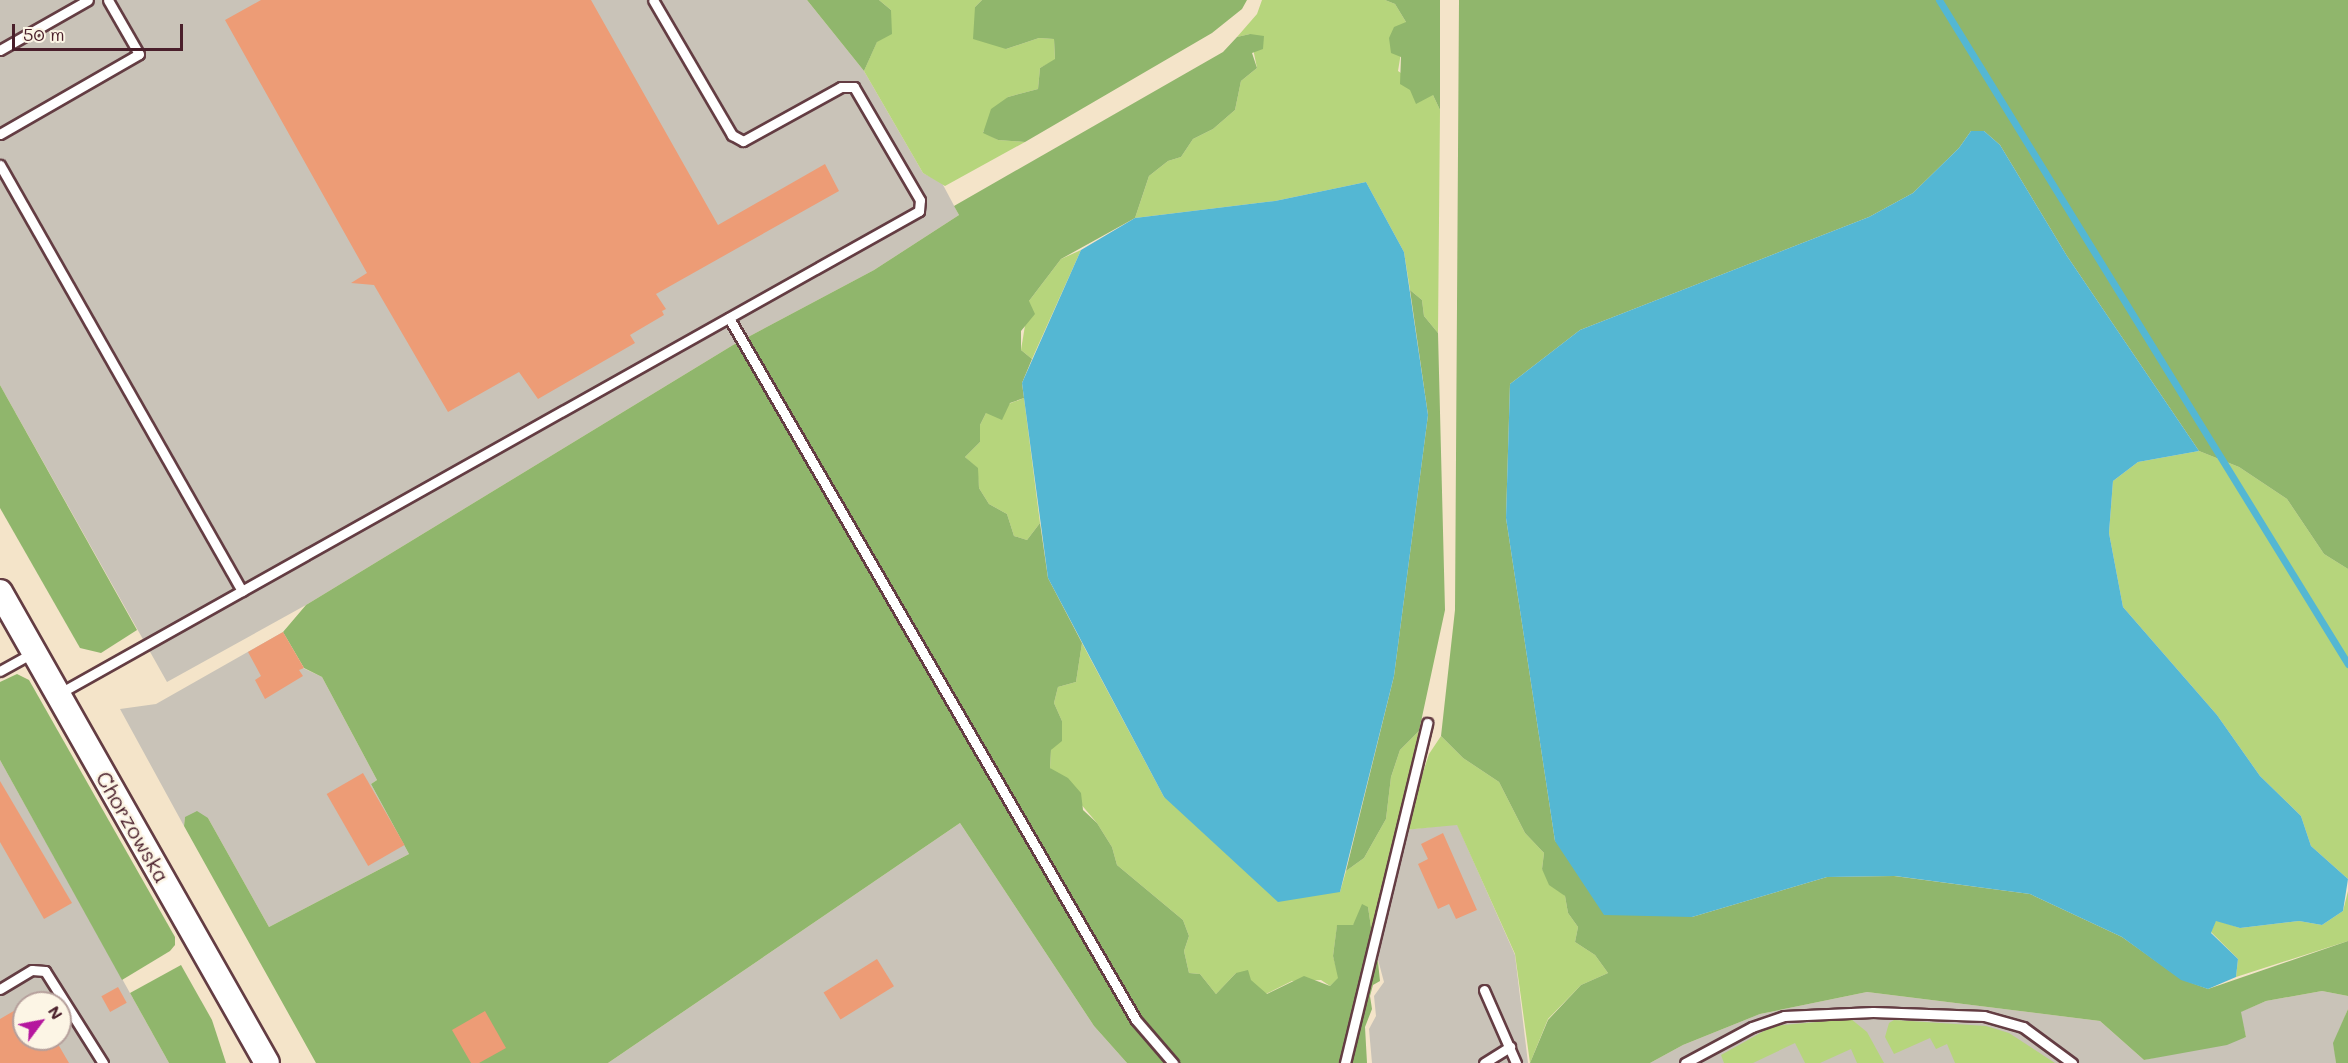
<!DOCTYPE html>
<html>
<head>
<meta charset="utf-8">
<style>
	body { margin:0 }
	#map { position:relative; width:2348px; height:1063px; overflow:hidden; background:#f4e4c9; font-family:Mali,sans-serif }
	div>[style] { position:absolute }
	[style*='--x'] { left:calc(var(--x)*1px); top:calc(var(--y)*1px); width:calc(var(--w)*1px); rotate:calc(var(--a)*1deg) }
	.industrial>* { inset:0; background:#c9c3b8 }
	.green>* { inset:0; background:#b6d57c }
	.forest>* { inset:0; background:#90b66c }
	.water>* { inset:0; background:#54b7d3 }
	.stream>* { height:7px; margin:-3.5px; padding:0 3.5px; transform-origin:3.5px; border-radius:3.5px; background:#54b7d3 }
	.building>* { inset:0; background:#ed9c76; transform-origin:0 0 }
	.roads { filter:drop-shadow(2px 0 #643d43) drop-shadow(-2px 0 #643d43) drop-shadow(0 2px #643d43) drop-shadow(0 -2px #643d43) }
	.service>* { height:9px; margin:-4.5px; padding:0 4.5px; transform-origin:4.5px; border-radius:4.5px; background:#fff }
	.tertiary>* { height:24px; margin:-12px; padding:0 12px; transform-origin:12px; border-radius:12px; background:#fff }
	span { translate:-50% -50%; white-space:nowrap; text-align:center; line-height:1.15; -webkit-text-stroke:5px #fcf5e5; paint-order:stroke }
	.street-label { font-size:21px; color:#4a1f2b }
	.north { position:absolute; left:12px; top:991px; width:60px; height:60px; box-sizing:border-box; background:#fcf5e5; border:2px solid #b59f9b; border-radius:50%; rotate:58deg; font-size:16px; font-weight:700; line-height:24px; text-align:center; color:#4a1f2b }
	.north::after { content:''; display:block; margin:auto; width:21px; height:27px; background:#b5179e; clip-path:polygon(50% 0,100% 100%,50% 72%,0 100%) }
	.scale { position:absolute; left:12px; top:24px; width:171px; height:27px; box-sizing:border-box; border:3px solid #4a1f2b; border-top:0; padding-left:8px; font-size:18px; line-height:21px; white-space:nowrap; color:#4a1f2b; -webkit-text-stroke:4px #fcf5e5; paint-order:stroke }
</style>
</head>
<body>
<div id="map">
	<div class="industrial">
		<div style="clip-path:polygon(0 0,807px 0,864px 71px,923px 173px,942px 183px,959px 215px,874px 270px,733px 345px,306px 605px,167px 682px,0 385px)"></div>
		<div style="clip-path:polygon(283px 632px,303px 668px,322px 677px,377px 780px,371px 784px,409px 854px,269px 927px,208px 818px,185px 817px,184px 826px,120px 709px,156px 704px)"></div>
		<div style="clip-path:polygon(evenodd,0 760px,130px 993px,169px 1063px,0 1063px,0 760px,24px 1003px,60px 1003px,60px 1039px,24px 1039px,24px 1003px)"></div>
		<div style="clip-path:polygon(960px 823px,1094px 1026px,1127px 1063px,608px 1063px)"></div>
		<div style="clip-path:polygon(1457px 824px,1515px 955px,1528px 1063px,1372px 1063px,1369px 1029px,1376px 1016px,1374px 996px,1384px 982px,1377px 956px,1404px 830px)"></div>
		<div style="clip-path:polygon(2322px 991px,2348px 996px,2348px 1009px,2334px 1043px,2336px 1063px,1650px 1063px,1683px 1045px,1760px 1014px,1867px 992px,2100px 1021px,2144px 1060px,2246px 1037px,2240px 1012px,2266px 1001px)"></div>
	</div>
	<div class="green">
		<div style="clip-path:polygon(879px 0,982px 0,975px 7px,1006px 49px,1039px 38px,1054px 39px,1055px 60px,1040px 68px,1038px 89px,1008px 97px,983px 132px,998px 140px,1025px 142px,945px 186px,923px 173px,864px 71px,891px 10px)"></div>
		<div style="clip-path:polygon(1262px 0,1385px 0,1395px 4px,1406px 22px,1398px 71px,1433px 95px,1440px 110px,1438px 333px,1424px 316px,1422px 300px,1410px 290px,1404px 252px,1366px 182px,1275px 201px,1135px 218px,1149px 176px,1168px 161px,1181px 157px,1193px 139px,1213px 129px,1235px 110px,1241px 81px,1257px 68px,1250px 34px,1237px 37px,1257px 14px)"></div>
		<div style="clip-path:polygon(1081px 250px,1032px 359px,1021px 350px,1029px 301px,1061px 259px)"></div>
		<div style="clip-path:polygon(1024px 398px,1040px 523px,1027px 540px,1014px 536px,1007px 514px,989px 504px,979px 488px,977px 468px,965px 457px,980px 442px,980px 425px,986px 413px)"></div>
		<div style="clip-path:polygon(2199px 451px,2239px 467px,2287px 499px,2324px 554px,2348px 569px,2348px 879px,2311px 846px,2301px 816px,2260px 776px,2217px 715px,2123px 607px,2109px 533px,2113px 481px,2138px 462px)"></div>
		<div style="clip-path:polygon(1082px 643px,1164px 797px,1340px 892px,1346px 871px,1364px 858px,1386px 819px,1391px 777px,1400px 750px,1419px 731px,1372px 934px,1368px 907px,1353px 925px,1337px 926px,1333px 956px,1339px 978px,1330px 986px,1321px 980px,1292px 981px,1266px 994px,1236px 973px,1216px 994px,1200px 974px,1189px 973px,1184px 951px,1189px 936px,1183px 920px,1117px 865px,1112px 847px,1097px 823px,1050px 768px,1051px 750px,1062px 721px,1054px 703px,1058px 687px,1076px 682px)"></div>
		<div style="clip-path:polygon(1441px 736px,1463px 758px,1499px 782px,1525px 833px,1544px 853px,1542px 869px,1565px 896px,1568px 913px,1578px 927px,1575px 942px,1595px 955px,1608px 973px,1581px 985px,1548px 1019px,1530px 1063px,1515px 954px,1457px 825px,1404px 830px,1429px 754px)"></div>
		<div style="clip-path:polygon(2348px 891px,2348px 941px,2236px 977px,2238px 959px,2211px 932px,2216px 920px,2240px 928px,2299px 921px,2322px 925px,2343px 911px)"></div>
		<div style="clip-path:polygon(1851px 1019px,1867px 1032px,1884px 1063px,1857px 1063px,1851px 1049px,1820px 1063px,1805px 1063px,1795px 1043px,1753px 1063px,1724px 1063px,1721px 1055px,1773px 1026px)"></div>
		<div style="clip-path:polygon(1894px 1020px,1986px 1026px,2009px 1033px,2055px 1063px,1955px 1063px,1947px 1044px,1936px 1049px,1930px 1038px,1894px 1054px,1885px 1037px,1889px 1023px)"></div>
	</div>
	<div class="forest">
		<div style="clip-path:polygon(807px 0,879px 0,891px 10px,892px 34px,877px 42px,864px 71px)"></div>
		<div style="clip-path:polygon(982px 0,1247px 0,1242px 9px,1212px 33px,1025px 142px,998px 140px,983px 133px,991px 109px,1008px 97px,1038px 89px,1040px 68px,1055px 59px,1054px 39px,1039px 38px,1006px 49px,973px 39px,975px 7px)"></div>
		<div style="clip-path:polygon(1385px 0,1440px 0,1440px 110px,1433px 95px,1416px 104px,1410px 90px,1400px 84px,1401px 57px,1391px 53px,1389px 38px,1394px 27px,1406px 22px,1395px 4px)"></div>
		<div style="clip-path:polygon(1459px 0,2348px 0,2348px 569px,2324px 554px,2287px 499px,2239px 467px,2199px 451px,2067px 256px,2000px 145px,1984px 131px,1971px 131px,1959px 148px,1913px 193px,1869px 217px,1580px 330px,1510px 384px,1506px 518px,1555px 841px,1692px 917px,1827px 877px,1894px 876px,2030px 894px,2122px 937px,2181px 979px,2208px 989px,2348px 941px,2348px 996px,2322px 991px,2266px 1001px,2241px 1012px,2246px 1037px,2227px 1045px,2144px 1060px,2100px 1021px,1867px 992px,1760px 1014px,1683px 1045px,1650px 1063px,1530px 1063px,1548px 1020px,1581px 985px,1608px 973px,1595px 955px,1575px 942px,1578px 927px,1568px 913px,1565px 896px,1549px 885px,1542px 869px,1544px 853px,1525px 833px,1499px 782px,1463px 758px,1441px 736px,1455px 610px)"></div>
		<div style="clip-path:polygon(1250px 34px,1264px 36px,1263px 49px,1252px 53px,1257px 68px,1241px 81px,1235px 110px,1213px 129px,1193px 139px,1181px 157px,1168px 161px,1149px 176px,1135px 218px,1061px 259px,1029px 301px,1035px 314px,1021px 331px,1021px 350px,1032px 359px,1022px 383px,1024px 398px,1010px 403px,1002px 420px,986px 413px,980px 425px,980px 442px,965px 457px,978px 468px,979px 488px,989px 504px,1007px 514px,1014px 536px,1027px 540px,1040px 523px,1048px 578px,1082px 643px,1076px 682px,1058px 687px,1054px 703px,1062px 721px,1062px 741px,1051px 750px,1050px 768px,1068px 778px,1081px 793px,1083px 810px,1097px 823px,1112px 847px,1117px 865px,1183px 920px,1189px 936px,1184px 951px,1189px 973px,1200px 974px,1216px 994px,1236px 973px,1248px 970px,1251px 980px,1267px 994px,1304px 976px,1330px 986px,1338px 978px,1333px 956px,1337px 925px,1353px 925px,1362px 904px,1368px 907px,1372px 934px,1368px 948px,1378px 962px,1380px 981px,1373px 985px,1370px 996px,1372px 1009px,1365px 1027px,1367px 1063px,1127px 1063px,1094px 1026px,960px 823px,608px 1063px,316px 1063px,184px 826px,185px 817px,197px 811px,208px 818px,269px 927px,409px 854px,371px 784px,377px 780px,322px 677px,304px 668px,283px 632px,306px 605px,733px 345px,874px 270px,959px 215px,954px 206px,1223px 52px,1237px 37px)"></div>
		<div style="clip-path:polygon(1410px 290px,1422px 300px,1424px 316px,1438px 333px,1445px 610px,1419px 731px,1400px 750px,1391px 777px,1386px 819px,1364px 858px,1346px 871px,1394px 676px,1428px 415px)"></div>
		<div style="clip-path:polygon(0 385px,137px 630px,101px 653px,80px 648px,0 508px)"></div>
		<div style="clip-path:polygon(17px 674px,29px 680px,175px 937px,175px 945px,170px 951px,122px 980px,0 760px,0 682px)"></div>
		<div style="clip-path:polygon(181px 965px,212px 1020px,226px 1063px,169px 1063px,130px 993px)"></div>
		<div style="clip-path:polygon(2348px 1009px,2348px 1063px,2336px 1063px,2333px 1043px)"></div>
	</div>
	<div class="water">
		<div style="clip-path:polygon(1971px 131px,1984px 131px,2000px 145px,2067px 256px,2199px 451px,2138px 462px,2113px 481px,2109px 533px,2123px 607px,2217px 715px,2260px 776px,2301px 816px,2311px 846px,2348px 879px,2343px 911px,2322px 925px,2299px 921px,2240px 928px,2216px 921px,2211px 933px,2238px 959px,2236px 977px,2208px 989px,2181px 980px,2122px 937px,2030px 894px,1895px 876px,1827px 877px,1692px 917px,1604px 915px,1555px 841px,1506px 518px,1510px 384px,1580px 330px,1869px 217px,1913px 193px,1959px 148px)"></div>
		<div style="clip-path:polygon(1366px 182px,1404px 252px,1428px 415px,1394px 676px,1340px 892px,1278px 902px,1164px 797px,1048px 578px,1022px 383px,1081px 250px,1135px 218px,1275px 201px)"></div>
	</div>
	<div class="stream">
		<div style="--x:1939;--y:0;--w:780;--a:58.37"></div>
	</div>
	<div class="building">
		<div style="clip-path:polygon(261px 0,591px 0,718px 225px,825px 164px,839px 191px,656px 294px,666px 309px,662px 311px,664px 315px,630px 335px,635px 343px,538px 399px,519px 372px,448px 412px,374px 285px,351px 283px,367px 273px,225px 20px)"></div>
		<div style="clip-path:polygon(283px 632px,304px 668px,299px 670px,303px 676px,265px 699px,255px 680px,261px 676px,248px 652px)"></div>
		<div style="left:363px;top:773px;width:83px;height:42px;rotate:60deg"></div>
		<div style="clip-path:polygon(0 781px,72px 903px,44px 919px,0 842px)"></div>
		<div style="clip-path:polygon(1443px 833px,1477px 910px,1456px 919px,1449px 904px,1438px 909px,1418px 864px,1428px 859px,1421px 844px)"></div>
		<div style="left:877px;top:959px;width:32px;height:63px;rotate:58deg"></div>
		<div style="left:118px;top:987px;width:18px;height:19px;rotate:61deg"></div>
		<div style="clip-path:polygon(24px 1005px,24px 1039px,55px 1039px,69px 1063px,0 1063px,0 1019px)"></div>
		<div style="clip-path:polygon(485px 1011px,506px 1048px,479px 1063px,471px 1063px,452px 1030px)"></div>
	</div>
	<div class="roads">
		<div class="service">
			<div style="--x:0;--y:50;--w:101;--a:-29.6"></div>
			<div style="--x:0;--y:134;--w:160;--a:-29.9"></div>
			<div style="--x:139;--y:54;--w:62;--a:-119.9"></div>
			<div style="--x:0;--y:165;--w:490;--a:60.4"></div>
			<div style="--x:729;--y:318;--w:811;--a:59.9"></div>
			<div style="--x:1136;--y:1020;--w:57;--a:49.3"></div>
			<div style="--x:0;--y:671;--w:37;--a:-29"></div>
			<div style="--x:60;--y:693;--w:985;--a:-29.3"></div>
			<div style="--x:919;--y:211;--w:11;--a:-85"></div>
			<div style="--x:920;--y:200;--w:131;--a:-120.3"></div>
			<div style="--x:854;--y:87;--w:13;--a:180"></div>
			<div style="--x:841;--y:87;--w:112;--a:151.1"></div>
			<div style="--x:743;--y:141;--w:13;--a:-151"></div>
			<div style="--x:732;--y:135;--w:156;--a:-120.3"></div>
			<div style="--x:0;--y:989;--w:37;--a:-31"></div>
			<div style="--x:32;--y:970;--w:13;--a:4"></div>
			<div style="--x:45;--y:971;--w:109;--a:57.8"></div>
			<div style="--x:1484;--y:990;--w:80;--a:66.3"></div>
			<div style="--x:1345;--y:1063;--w:350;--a:-76.4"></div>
			<div style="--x:1484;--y:1063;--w:31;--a:-32"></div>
			<div style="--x:1685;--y:1063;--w:76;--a:-28.2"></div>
			<div style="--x:1752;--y:1027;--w:34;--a:-19"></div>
			<div style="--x:1784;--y:1016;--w:89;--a:-2.6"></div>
			<div style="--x:1873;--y:1012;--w:111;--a:2.1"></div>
			<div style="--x:1984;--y:1016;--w:41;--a:15.8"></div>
			<div style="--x:2023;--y:1027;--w:61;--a:36.3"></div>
		</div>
		<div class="tertiary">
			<div style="--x:0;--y:592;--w:541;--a:60.45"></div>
		</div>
	</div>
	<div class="street-label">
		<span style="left:133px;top:827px;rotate:60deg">Chorzowska</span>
	</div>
	<div class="north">N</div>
	<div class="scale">50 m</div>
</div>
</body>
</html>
